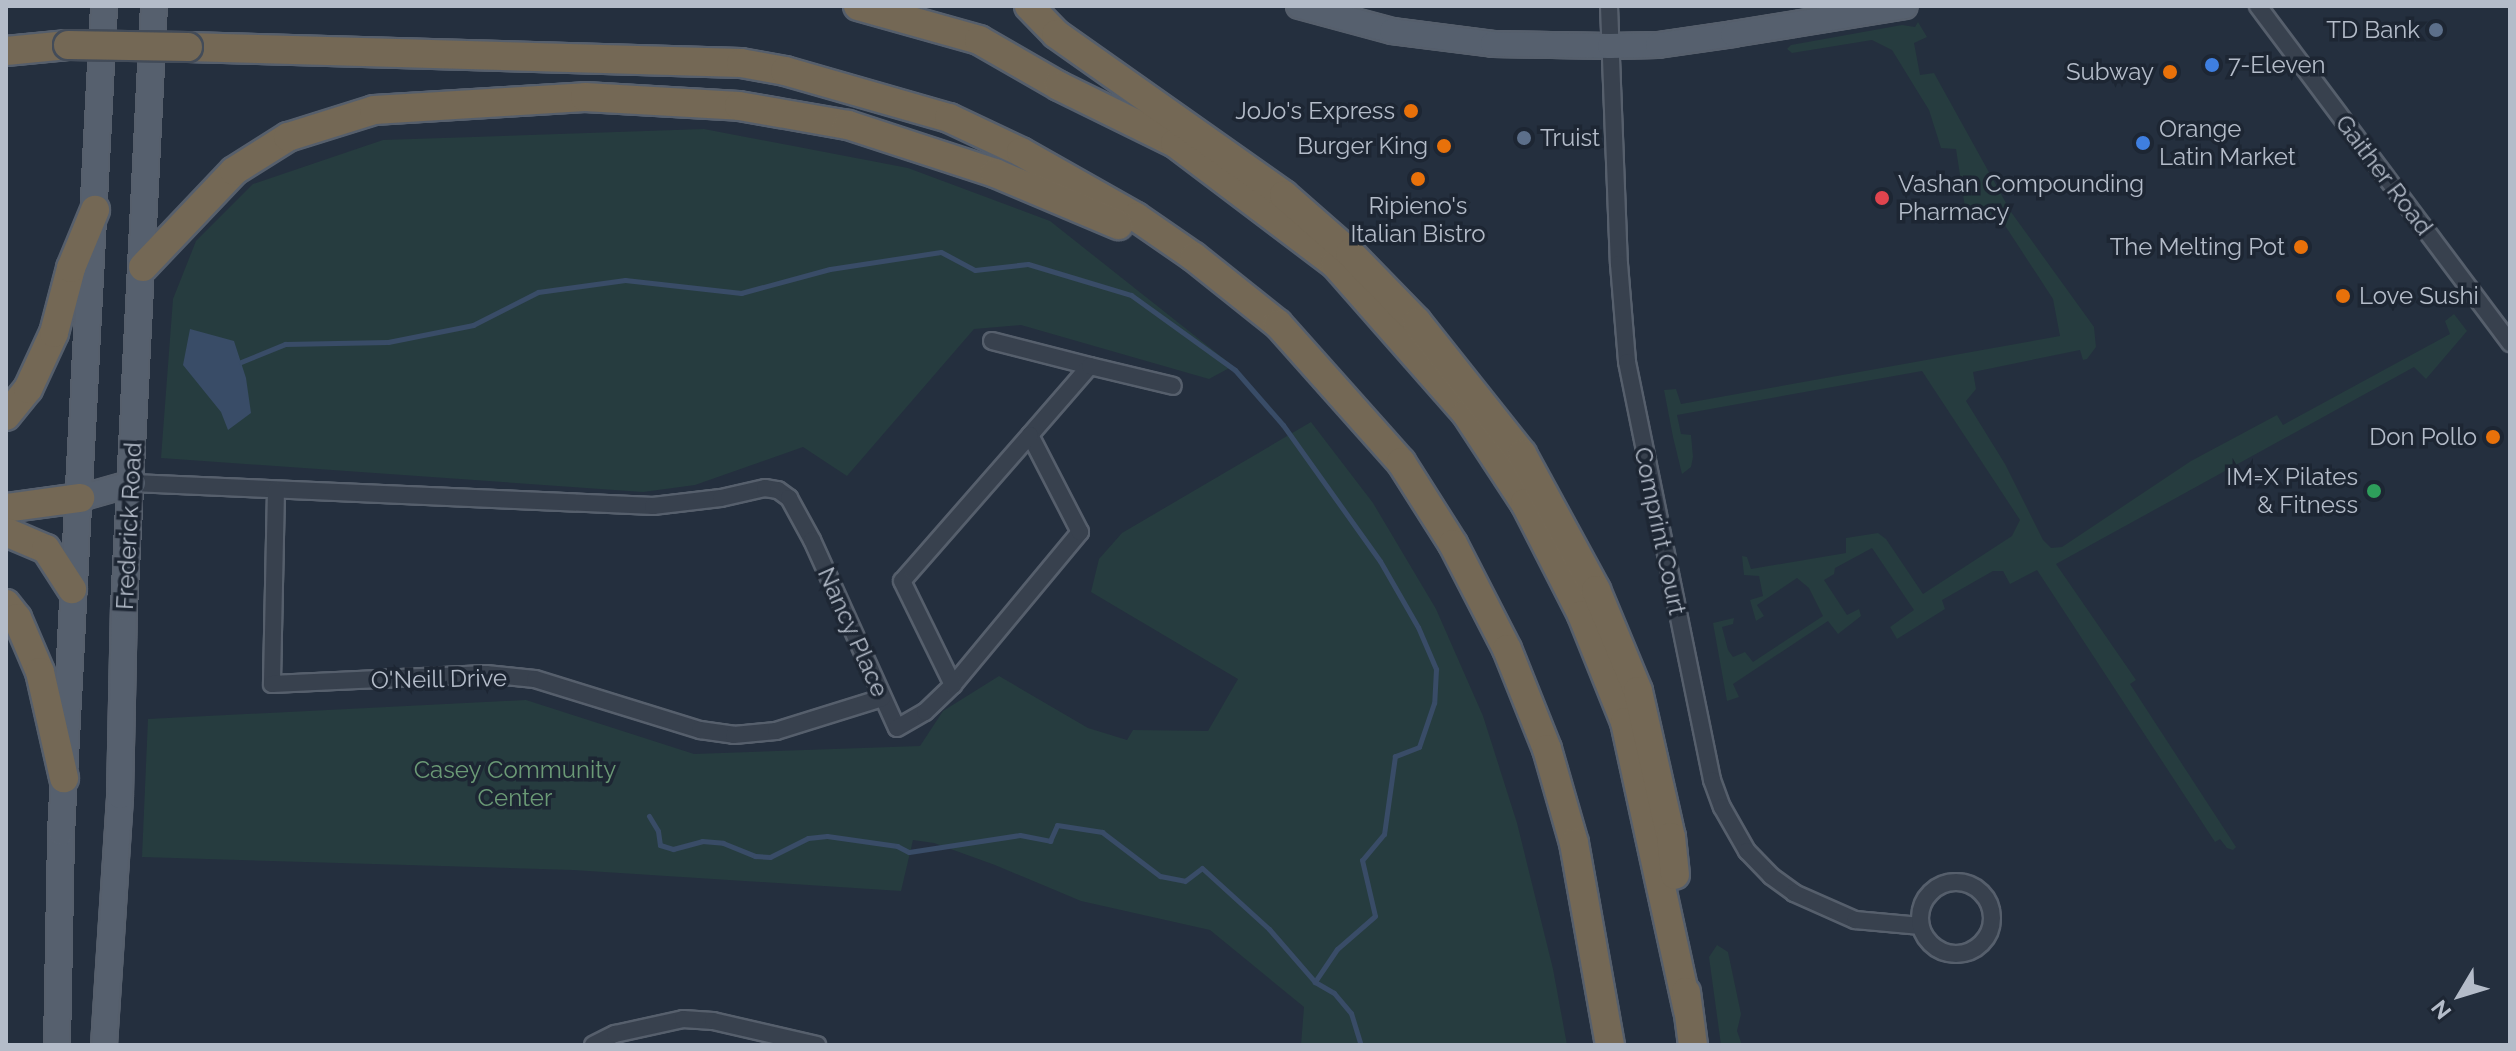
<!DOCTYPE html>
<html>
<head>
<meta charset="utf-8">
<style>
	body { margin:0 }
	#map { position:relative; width:2516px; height:1051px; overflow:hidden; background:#242f3e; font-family:Raleway,sans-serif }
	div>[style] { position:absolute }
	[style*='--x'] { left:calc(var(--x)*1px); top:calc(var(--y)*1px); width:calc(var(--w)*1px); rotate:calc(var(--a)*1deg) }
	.green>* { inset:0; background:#263c3f }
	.water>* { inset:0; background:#394c67 }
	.stream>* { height:5px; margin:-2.5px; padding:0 2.5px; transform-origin:2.5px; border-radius:2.5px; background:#394c67 }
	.roads { filter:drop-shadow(2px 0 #565f6c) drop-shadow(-2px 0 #565f6c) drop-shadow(0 2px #565f6c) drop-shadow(0 -2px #565f6c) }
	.street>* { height:16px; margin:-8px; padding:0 8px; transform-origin:8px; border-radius:8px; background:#38414e }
	.street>.ring { margin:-8px; padding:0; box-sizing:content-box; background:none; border:16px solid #38414e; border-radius:50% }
	.primary>* { height:24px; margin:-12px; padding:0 12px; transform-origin:12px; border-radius:12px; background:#56606e }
	.highway>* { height:28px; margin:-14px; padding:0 14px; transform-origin:14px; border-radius:14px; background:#746855 }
	.bridges { filter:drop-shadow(2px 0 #434c59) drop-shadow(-2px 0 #434c59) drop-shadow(0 2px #434c59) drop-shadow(0 -2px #434c59) }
	.highway-bridge>* { height:28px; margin:-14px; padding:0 14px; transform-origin:14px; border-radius:14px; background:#746855 }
	.dots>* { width:22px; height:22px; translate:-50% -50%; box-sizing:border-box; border:4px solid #1d2633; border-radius:50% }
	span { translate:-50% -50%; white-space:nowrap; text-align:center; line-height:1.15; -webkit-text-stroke:7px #1d2633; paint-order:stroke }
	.poi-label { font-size:24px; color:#b4bcc9 }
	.right { translate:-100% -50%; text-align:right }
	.left { translate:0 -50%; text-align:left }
	.street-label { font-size:24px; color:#b4bcc9 }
	.park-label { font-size:24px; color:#6b9a76 }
	.frame { position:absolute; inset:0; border:8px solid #b4bcc9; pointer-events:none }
	.north { position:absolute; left:2420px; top:955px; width:80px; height:80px; -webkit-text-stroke:6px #1d2633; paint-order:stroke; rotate:232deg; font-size:22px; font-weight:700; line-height:32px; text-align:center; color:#b4bcc9 }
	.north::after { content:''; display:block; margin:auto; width:28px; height:36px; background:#b4bcc9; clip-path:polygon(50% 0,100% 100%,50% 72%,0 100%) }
</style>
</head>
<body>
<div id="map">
	<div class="green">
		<div style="clip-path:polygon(1918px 22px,1927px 37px,1914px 43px,1920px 75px,1934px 73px,2011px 212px,2094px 327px,2096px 347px,2087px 359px,2083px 360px,2080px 350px,1973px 372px,1976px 389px,1966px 401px,2005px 464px,2043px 540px,2051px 548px,2062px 547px,2191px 461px,2277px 415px,2283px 425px,2450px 334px,2445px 321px,2454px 314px,2467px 331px,2426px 379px,2414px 367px,2056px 564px,2136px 680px,2130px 684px,2236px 847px,2233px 850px,2227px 848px,2220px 839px,2215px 842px,2037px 570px,2010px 584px,2003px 571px,1993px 571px,1942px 600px,1945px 609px,1897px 639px,1890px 627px,1914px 610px,1872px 548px,1835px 568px,1834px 574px,1824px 580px,1847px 615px,1859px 609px,1861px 616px,1838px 634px,1828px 621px,1733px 684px,1739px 697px,1727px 701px,1713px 623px,1734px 618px,1733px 624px,1722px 627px,1728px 650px,1733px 657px,1745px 652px,1753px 662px,1823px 616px,1809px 588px,1797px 578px,1757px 605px,1764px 616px,1756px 621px,1750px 600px,1763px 596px,1759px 576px,1744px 575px,1742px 556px,1747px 557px,1751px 569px,1846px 553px,1846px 538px,1878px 533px,1886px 539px,1923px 594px,2012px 536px,2020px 520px,1922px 371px,1677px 415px,1681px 434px,1691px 435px,1693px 457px,1691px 467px,1682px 474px,1673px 437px,1664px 390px,1676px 389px,1681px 404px,2060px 336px,2053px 299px,2004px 224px,1989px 216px,1954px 219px,1966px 214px,1956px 149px,1941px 148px,1929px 110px,1892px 50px,1872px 40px,1792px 53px,1787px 49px,1791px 45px,1902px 25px,1915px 27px)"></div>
		<div style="clip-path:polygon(704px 129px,908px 168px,1050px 221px,1233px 366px,1209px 379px,1021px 325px,974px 329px,847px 476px,803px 447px,695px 485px,643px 492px,161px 458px,173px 299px,196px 241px,253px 184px,383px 140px)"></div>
		<div style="clip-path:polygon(1311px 422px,1373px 503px,1436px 609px,1483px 716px,1517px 823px,1553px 969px,1567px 1045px,1301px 1045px,1304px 1007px,1210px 930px,1081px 901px,995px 865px,934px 843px,913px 840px,901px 891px,573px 870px,142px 857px,148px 719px,526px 700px,694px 754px,920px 746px,943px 711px,999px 676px,1088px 728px,1127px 740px,1133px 730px,1208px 731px,1238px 679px,1091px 592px,1099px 559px,1122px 533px)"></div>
		<div style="clip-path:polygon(1717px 945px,1728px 952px,1741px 1014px,1737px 1031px,1742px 1045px,1721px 1045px,1709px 957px)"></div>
	</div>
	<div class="water">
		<div style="clip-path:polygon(190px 329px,234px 341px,246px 378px,251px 413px,228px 430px,221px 412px,183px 365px)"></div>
	</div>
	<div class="stream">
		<div style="--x:241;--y:362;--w:48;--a:-22.2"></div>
		<div style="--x:285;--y:344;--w:103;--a:-1.1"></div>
		<div style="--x:388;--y:342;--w:87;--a:-11.3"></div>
		<div style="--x:473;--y:325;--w:73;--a:-26.9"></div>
		<div style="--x:538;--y:292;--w:88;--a:-7.9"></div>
		<div style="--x:625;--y:280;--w:117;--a:6.4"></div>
		<div style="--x:741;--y:293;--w:92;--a:-15.1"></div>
		<div style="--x:830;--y:269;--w:112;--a:-8.7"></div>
		<div style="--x:941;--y:252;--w:38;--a:28"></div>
		<div style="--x:975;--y:270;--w:53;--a:-6.5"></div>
		<div style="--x:1028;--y:264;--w:108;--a:16.8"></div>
		<div style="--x:1131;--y:295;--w:128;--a:35.8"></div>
		<div style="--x:1235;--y:370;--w:73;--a:48.9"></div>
		<div style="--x:1283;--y:425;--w:167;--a:54.5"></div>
		<div style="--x:1380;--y:561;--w:76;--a:60.1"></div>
		<div style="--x:1418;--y:627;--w:46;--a:66.8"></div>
		<div style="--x:1436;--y:669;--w:34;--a:93"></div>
		<div style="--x:1434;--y:703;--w:46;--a:108.8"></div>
		<div style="--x:1419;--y:747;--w:26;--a:159"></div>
		<div style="--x:1395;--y:756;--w:79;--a:98"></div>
		<div style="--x:1384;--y:834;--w:34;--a:130"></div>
		<div style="--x:1362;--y:860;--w:57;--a:76.9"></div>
		<div style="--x:1375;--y:916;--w:50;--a:139"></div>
		<div style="--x:1337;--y:949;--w:40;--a:124"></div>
		<div style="--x:649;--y:816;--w:17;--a:59"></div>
		<div style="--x:658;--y:831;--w:14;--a:82"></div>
		<div style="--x:660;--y:845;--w:14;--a:17"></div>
		<div style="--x:673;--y:849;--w:30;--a:-15"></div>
		<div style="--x:702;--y:841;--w:21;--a:5"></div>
		<div style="--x:723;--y:843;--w:35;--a:22"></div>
		<div style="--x:755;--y:856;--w:15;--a:4"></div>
		<div style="--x:770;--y:857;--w:42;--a:-26.6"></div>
		<div style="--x:808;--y:838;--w:19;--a:-6"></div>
		<div style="--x:827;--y:836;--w:71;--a:8.1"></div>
		<div style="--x:897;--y:846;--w:13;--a:27"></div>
		<div style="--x:909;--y:852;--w:112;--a:-8.7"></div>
		<div style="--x:1020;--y:835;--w:31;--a:11"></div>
		<div style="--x:1050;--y:841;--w:17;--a:-66"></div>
		<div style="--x:1057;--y:825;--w:46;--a:8.8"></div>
		<div style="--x:1102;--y:832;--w:73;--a:37.2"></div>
		<div style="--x:1160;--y:876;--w:25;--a:11"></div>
		<div style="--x:1185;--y:881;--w:21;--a:-37"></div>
		<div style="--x:1202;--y:868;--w:91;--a:42.3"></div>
		<div style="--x:1269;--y:929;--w:70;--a:49"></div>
		<div style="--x:1315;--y:982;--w:22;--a:30"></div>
		<div style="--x:1334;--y:993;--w:26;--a:50"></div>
		<div style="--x:1351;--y:1013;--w:34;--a:73"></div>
	</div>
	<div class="roads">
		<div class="street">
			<div style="--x:1609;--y:6;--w:258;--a:87.8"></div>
			<div style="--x:1619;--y:264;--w:98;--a:85.3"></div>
			<div style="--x:1627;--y:362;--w:427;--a:78.5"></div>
			<div style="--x:1712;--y:780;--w:29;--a:70"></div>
			<div style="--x:1722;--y:807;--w:51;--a:60.4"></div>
			<div style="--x:1747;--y:851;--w:35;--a:46"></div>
			<div style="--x:1771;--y:876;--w:29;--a:36"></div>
			<div style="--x:1794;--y:893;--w:67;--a:23.9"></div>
			<div style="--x:1855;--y:920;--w:66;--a:5.2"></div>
			<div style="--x:2258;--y:6;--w:421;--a:53.2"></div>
			<div style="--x:992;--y:341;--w:101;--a:14.3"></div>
			<div style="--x:1030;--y:435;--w:91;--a:-49"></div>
			<div style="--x:1090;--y:366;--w:85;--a:13.5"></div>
			<div style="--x:133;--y:483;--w:521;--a:2.53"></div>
			<div style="--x:653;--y:506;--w:68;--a:-6.7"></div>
			<div style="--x:721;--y:498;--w:45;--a:-12.8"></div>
			<div style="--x:765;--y:488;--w:13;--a:9"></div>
			<div style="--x:778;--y:490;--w:14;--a:36"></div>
			<div style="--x:789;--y:498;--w:48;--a:61.3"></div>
			<div style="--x:812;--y:540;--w:206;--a:65.7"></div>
			<div style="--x:897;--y:728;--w:32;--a:-30"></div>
			<div style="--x:925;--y:712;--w:39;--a:-44"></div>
			<div style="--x:953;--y:685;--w:199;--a:-50.3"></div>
			<div style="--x:1080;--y:532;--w:109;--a:-117.3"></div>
			<div style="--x:1030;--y:435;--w:194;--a:131.2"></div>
			<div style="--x:902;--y:581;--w:116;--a:63.9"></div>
			<div style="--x:276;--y:490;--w:194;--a:91.2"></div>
			<div style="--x:272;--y:684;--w:214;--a:-2.7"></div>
			<div style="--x:486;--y:674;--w:49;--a:5.8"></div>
			<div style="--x:535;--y:679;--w:173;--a:17.2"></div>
			<div style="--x:700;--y:730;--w:34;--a:8"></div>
			<div style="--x:734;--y:735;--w:42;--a:-5.4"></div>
			<div style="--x:776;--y:731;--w:111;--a:-17.3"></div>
			<div class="ring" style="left:1920px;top:882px;width:56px;height:56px"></div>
			<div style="--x:593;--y:1045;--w:25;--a:-27"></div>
			<div style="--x:615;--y:1034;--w:70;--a:-12.4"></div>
			<div style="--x:683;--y:1019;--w:30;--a:4"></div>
			<div style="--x:713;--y:1021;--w:107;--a:13"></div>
		</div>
		<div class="primary">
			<div style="--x:1299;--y:6;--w:96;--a:15"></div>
			<div style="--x:1392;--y:31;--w:102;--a:7.3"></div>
			<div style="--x:1493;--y:44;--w:117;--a:1"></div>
			<div style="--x:1610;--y:46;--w:48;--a:-1.2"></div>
			<div style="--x:1658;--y:45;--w:76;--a:-8.3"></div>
			<div style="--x:1733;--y:34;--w:174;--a:-9.2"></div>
			<div style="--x:80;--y:498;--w:55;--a:-15.8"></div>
			<div style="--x:57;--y:1045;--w:212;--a:-88.9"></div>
			<div style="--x:61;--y:833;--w:828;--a:-87.02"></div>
			<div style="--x:104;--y:1045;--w:250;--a:-86.3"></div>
			<div style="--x:120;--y:796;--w:188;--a:-88.8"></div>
			<div style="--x:124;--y:608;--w:603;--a:-87.15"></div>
		</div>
		<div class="highway">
			<div style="--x:858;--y:6;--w:126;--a:15.7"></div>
			<div style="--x:979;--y:40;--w:92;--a:29.9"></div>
			<div style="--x:1059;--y:86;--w:129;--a:26.2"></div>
			<div style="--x:1175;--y:143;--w:201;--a:37.1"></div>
			<div style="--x:1335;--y:264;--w:198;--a:48.7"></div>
			<div style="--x:1466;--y:413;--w:108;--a:56.8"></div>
			<div style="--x:1525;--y:503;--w:126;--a:63"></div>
			<div style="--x:1582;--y:615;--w:115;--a:68.1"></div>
			<div style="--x:1625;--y:722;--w:295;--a:77.7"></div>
			<div style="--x:1029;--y:6;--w:39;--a:46"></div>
			<div style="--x:1056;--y:34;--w:279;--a:35.2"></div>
			<div style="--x:1284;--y:195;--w:88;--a:41.3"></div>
			<div style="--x:1350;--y:253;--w:96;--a:45.8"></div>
			<div style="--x:1417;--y:322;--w:169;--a:51.5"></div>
			<div style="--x:1522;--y:454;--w:155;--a:61.4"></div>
			<div style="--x:1596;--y:590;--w:109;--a:67.4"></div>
			<div style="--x:1638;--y:691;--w:150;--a:77.3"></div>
			<div style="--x:1671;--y:837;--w:38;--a:84"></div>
			<div style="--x:188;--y:47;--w:553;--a:1.66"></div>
			<div style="--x:741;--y:63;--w:45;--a:10.3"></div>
			<div style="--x:785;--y:71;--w:171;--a:16"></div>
			<div style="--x:949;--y:118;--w:80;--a:25.3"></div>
			<div style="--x:1021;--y:152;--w:132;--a:29.5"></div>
			<div style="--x:1136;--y:217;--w:70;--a:34.6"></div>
			<div style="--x:1194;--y:257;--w:107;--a:38.6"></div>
			<div style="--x:1278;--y:324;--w:185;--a:48.3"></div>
			<div style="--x:1401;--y:462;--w:97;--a:57.6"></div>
			<div style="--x:1453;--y:544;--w:118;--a:62.8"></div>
			<div style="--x:1507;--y:649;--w:108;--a:68.2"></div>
			<div style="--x:1547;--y:749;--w:98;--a:74"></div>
			<div style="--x:1574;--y:843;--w:205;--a:79.9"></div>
			<div style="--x:6;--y:51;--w:62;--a:-5.5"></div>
			<div style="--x:143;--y:267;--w:132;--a:-46.5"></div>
			<div style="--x:234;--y:171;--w:64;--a:-32.2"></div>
			<div style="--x:288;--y:137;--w:90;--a:-17.4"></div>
			<div style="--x:374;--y:110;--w:211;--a:-3.5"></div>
			<div style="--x:585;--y:97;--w:154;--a:3.3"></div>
			<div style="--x:739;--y:106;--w:111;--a:9.9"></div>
			<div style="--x:848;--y:125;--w:155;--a:18.1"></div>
			<div style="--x:995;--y:173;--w:134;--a:22.9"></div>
			<div style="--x:6;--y:416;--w:35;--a:-51"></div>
			<div style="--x:28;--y:389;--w:62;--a:-65.1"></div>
			<div style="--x:54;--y:333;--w:67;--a:-75.3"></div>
			<div style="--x:71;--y:268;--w:63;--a:-67.5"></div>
			<div style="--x:6;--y:508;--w:75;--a:-7.7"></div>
			<div style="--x:6;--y:532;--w:43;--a:23"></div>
			<div style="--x:46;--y:549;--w:48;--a:57"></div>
			<div style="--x:6;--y:604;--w:18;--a:52"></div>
			<div style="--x:17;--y:618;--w:59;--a:66.9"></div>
			<div style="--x:40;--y:672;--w:109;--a:77.2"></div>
			<div style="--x:1686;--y:992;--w:53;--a:82.5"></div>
		</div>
	</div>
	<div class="bridges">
		<div class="highway-bridge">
			<div style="--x:68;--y:45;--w:120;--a:1"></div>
		</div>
	</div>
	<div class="dots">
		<div style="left:2436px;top:30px;background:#5c6f8a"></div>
		<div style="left:2212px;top:65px;background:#3f7fe0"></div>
		<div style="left:2170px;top:72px;background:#e8710a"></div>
		<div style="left:1411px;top:111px;background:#e8710a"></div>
		<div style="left:1524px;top:138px;background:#5c6f8a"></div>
		<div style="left:2143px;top:143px;background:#3f7fe0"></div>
		<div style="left:1444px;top:146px;background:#e8710a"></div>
		<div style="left:1418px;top:179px;background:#e8710a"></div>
		<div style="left:1882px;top:198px;background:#e0444e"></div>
		<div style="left:2301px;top:247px;background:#e8710a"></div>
		<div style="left:2343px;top:296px;background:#e8710a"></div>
		<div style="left:2493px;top:437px;background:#e8710a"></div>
		<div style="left:2374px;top:491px;background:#2e9e5b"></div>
	</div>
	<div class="poi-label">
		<span class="right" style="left:2420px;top:30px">TD Bank</span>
		<span class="left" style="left:2228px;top:65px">7-Eleven</span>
		<span class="right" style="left:2154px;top:72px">Subway</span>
		<span class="right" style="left:1395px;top:111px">JoJo's Express</span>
		<span class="left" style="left:2159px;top:143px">Orange<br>Latin Market</span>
		<span class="left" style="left:1540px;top:138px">Truist</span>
		<span class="right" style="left:1428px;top:146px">Burger King</span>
		<span class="left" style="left:1898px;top:198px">Vashan Compounding<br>Pharmacy</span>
		<span style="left:1418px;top:220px">Ripieno's<br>Italian Bistro</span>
		<span class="right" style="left:2285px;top:247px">The Melting Pot</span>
		<span class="left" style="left:2359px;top:296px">Love Sushi</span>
		<span class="right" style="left:2477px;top:437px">Don Pollo</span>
		<span class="right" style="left:2358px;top:491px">IM=X Pilates<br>&amp; Fitness</span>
	</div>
	<div class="street-label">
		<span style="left:2384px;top:175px;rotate:53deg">Gaither Road</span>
		<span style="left:129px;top:526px;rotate:-87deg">Frederick Road</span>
		<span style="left:1660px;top:531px;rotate:78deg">Comprint Court</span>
		<span style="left:853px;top:632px;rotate:66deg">Nancy Place</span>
		<span style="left:439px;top:679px;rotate:-1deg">O'Neill Drive</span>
	</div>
	<div class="park-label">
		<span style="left:515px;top:784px">Casey Community<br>Center</span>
	</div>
	<div class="frame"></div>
	<div class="north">N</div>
</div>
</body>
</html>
